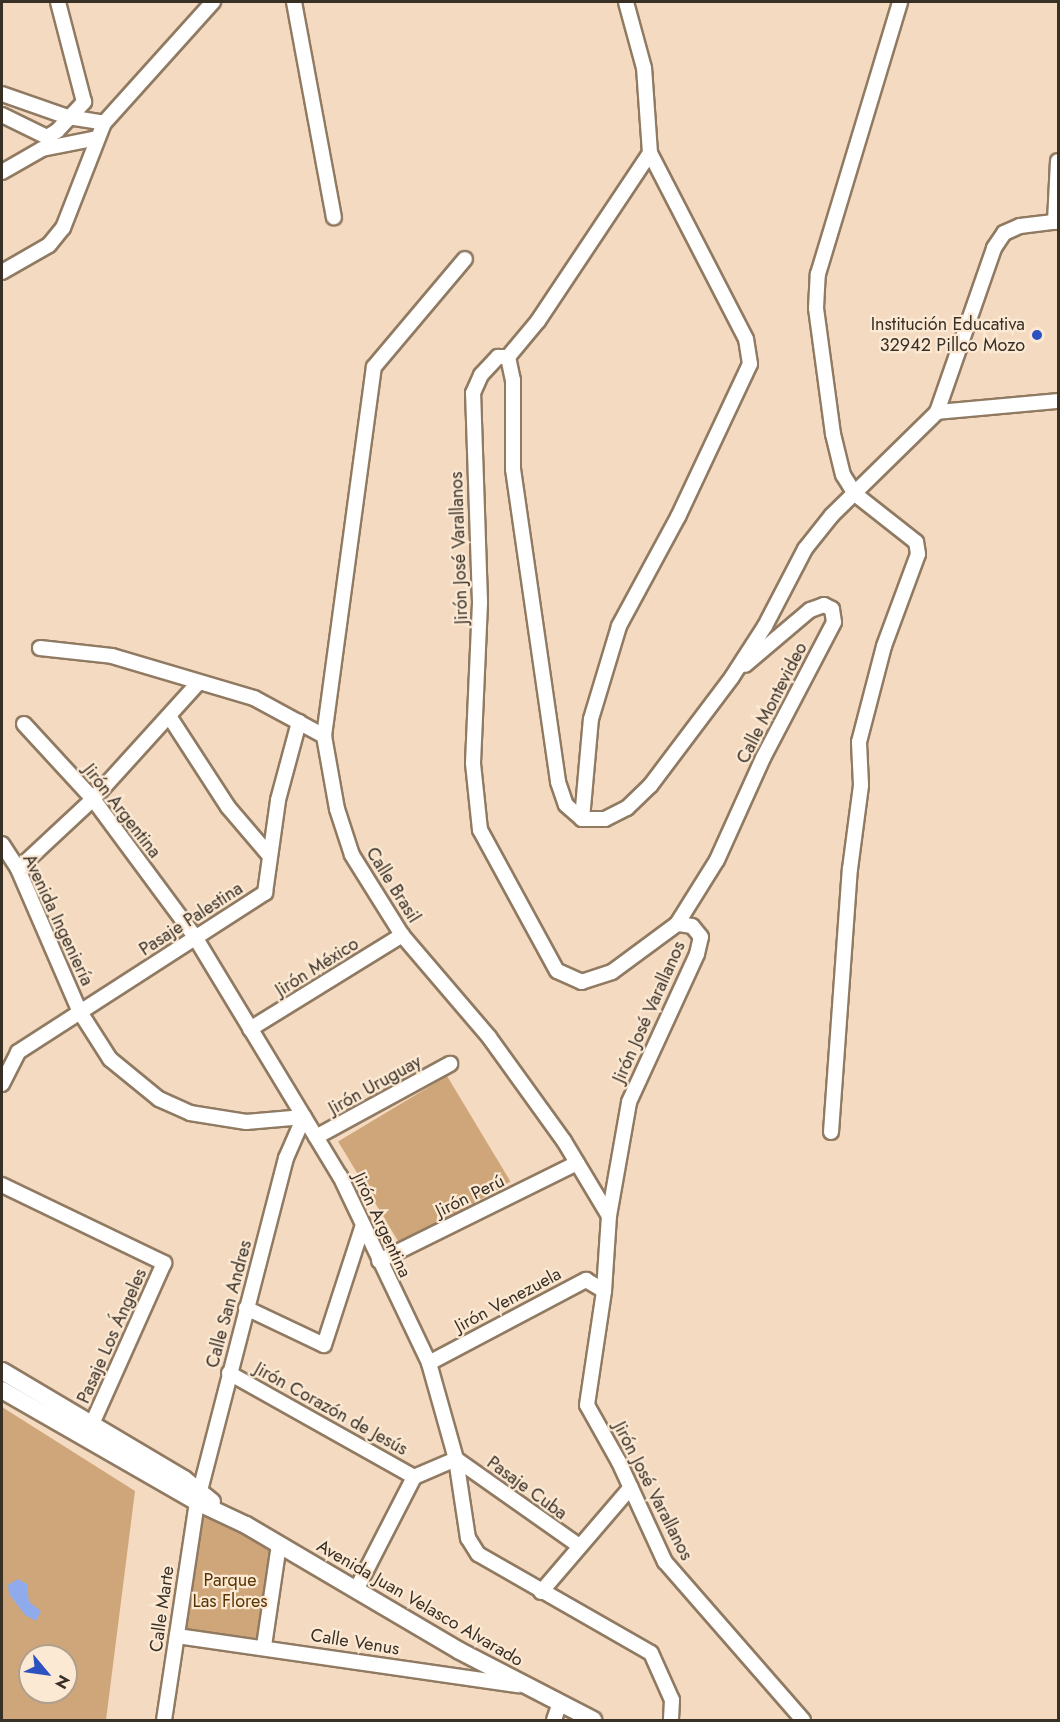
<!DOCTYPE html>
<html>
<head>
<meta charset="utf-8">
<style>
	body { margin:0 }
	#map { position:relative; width:1060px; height:1722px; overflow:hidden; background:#f3dac0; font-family:Jost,sans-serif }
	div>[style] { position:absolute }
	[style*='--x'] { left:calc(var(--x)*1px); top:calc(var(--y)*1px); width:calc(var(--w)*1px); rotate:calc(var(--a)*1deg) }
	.green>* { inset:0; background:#cfa679; transform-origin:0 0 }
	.water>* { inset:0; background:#8fabeb }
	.roads { filter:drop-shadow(2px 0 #907a62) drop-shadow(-2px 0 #907a62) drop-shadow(0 2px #907a62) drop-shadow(0 -2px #907a62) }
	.minor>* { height:14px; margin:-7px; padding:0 7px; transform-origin:7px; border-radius:7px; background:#fff }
	.tertiary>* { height:16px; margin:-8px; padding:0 8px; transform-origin:8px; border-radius:8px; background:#fff }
	.dots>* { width:16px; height:16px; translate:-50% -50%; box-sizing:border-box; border:3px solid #fce9d4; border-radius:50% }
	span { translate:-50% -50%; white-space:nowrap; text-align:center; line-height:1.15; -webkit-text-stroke:4.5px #fce9d4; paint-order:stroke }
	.poi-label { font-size:18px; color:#382f25 }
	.right { translate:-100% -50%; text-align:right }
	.street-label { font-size:18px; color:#382f25 }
	.park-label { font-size:18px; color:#573401 }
	.frame { position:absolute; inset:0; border:3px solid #382f25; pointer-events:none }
	.north { position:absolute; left:18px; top:1644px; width:60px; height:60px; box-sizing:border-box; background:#fce9d4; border:2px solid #ae9f8e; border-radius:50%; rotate:119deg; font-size:16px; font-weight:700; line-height:24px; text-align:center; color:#382f25 }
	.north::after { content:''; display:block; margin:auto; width:21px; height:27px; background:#2e51c1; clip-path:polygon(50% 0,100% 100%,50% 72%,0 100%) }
</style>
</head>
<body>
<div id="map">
	<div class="green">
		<div style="left:447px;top:1076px;width:123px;height:127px;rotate:59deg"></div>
		<div style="clip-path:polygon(evenodd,2px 1407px,135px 1491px,106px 1720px,2px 1720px,2px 1407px,30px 1656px,66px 1656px,66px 1692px,30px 1692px,30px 1656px)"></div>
		<div style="clip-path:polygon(203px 1503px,273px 1549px,262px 1640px,185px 1633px)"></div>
	</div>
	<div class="water">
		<div style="clip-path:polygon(18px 1579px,27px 1584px,29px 1602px,41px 1611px,36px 1621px,25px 1615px,9px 1594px,8px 1585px)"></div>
	</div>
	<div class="roads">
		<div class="minor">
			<div style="--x:294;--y:2;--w:219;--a:79.5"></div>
			<div style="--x:2;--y:94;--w:70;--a:19.2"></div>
			<div style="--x:68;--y:117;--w:36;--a:9"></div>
			<div style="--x:2;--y:115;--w:50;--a:26.1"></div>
			<div style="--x:47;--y:137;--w:12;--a:-31"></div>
			<div style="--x:57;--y:131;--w:40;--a:-47"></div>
			<div style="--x:84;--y:102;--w:103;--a:-104.6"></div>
			<div style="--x:2;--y:172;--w:46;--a:-29.9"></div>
			<div style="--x:42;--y:149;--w:56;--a:-11.3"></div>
			<div style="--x:1055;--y:222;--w:61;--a:-87.2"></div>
			<div style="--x:2;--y:272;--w:54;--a:-29.9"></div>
			<div style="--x:49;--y:245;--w:22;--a:-51"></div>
			<div style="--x:63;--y:228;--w:113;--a:-68.7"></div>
			<div style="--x:104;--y:123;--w:163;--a:-48"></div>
			<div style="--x:508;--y:357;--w:47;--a:-50.2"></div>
			<div style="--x:538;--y:321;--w:202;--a:-56.3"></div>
			<div style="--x:650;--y:153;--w:85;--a:-94"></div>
			<div style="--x:644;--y:68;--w:68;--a:-105.3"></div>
			<div style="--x:937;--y:412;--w:121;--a:-5.2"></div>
			<div style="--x:40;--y:648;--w:72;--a:6.3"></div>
			<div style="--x:112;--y:656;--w:148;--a:16.5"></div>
			<div style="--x:254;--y:698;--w:80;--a:28.5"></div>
			<div style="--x:324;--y:736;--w:74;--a:79.9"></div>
			<div style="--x:337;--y:809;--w:48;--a:71.9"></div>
			<div style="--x:352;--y:855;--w:94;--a:58"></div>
			<div style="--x:402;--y:935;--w:134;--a:49.5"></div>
			<div style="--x:489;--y:1037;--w:128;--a:54.2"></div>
			<div style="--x:564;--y:1141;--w:87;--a:59"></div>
			<div style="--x:169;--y:716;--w:108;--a:57"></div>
			<div style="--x:228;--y:807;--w:63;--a:49.5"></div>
			<div style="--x:24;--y:724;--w:102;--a:47.4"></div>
			<div style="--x:93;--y:799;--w:172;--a:53.5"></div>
			<div style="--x:195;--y:937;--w:280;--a:58.8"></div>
			<div style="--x:340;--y:1176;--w:207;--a:64.5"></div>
			<div style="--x:429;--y:1363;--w:100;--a:74.3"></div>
			<div style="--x:456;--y:1459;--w:80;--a:81.4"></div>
			<div style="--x:468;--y:1538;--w:19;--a:58"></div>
			<div style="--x:478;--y:1554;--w:199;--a:29.8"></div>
			<div style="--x:651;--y:1653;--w:51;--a:65.9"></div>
			<div style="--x:672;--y:1700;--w:20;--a:93"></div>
			<div style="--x:324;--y:736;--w:372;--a:-82.3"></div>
			<div style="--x:374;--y:367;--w:141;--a:-49.9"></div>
			<div style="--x:582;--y:819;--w:100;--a:-84.9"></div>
			<div style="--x:591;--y:719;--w:97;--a:-73.2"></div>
			<div style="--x:619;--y:626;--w:124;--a:-61.6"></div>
			<div style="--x:678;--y:517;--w:169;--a:-64.8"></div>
			<div style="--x:750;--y:364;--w:25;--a:-99"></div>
			<div style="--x:746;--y:339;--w:209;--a:-117.3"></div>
			<div style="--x:2;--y:844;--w:30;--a:57"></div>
			<div style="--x:18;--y:869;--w:156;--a:66.6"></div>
			<div style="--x:80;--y:1012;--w:56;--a:57.4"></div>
			<div style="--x:110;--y:1059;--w:63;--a:39.2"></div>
			<div style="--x:159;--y:1099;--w:34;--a:24"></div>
			<div style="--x:190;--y:1113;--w:57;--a:9.1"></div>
			<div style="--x:246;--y:1122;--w:58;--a:-4.9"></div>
			<div style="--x:304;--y:1117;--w:45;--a:113.7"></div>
			<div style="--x:286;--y:1158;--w:355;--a:104.5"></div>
			<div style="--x:197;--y:1502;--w:220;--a:98.6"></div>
			<div style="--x:18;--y:869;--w:103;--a:-43"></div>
			<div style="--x:93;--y:799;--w:156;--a:-47.8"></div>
			<div style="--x:677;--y:924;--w:75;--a:-58"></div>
			<div style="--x:717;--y:860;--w:112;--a:-65.7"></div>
			<div style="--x:763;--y:758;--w:153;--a:-62.4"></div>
			<div style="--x:834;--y:622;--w:13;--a:-99"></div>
			<div style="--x:832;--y:609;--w:9;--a:-153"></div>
			<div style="--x:824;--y:605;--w:15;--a:160"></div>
			<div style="--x:810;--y:610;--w:85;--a:139.8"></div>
			<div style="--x:250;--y:1029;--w:179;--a:-31.7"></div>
			<div style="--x:2;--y:1084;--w:36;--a:-63"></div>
			<div style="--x:18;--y:1052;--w:294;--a:-32.8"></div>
			<div style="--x:265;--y:893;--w:94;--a:-82"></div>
			<div style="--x:278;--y:800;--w:81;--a:-74.9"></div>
			<div style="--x:831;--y:1132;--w:264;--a:-85.9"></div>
			<div style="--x:850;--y:869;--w:85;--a:-82.5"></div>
			<div style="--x:861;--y:785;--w:43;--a:-92.7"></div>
			<div style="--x:859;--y:742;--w:99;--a:-75.4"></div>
			<div style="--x:884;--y:646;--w:98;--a:-69.7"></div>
			<div style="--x:918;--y:554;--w:12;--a:-99"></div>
			<div style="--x:916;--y:542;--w:78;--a:-141.8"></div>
			<div style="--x:855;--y:494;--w:22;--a:-122"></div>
			<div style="--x:843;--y:475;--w:42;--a:-103.7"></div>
			<div style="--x:833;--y:434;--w:127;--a:-97.7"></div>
			<div style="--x:816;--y:308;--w:34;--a:-87"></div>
			<div style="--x:818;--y:274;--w:284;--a:-73.2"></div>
			<div style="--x:316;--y:1137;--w:153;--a:-28.6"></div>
			<div style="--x:2;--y:1185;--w:180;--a:25.7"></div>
			<div style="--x:164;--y:1263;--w:176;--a:114.1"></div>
			<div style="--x:379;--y:1261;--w:221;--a:-26.3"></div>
			<div style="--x:246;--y:1308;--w:86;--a:25.4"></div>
			<div style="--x:324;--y:1345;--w:126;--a:-72"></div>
			<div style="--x:429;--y:1363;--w:178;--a:-27.9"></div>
			<div style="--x:586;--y:1280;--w:21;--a:31"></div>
			<div style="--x:229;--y:1373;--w:212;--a:29.3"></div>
			<div style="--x:356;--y:1590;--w:127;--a:-62.8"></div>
			<div style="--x:414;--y:1477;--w:46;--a:-23.2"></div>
			<div style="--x:456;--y:1459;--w:149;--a:35.2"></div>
			<div style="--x:541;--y:1592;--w:138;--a:-49.4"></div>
			<div style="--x:177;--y:1636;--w:345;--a:8.2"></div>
			<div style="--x:264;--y:1646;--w:102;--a:-81.6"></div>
			<div style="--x:554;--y:1720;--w:18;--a:-71"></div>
			<div style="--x:803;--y:1720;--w:210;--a:-131.1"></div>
			<div style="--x:665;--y:1562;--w:110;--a:-114.7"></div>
			<div style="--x:619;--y:1462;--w:65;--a:-119.3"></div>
			<div style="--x:587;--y:1405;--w:115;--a:-81.5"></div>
			<div style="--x:604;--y:1291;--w:75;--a:-86.2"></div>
			<div style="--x:609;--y:1216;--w:116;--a:-80"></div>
			<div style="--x:629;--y:1102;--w:163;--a:-65.3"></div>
			<div style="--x:697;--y:954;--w:17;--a:-77"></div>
			<div style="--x:701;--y:937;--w:14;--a:-129"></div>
			<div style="--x:692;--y:926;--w:15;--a:-172"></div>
			<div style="--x:677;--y:924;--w:81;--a:143.6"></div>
			<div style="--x:612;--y:972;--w:32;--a:162"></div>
			<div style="--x:582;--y:982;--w:27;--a:-156"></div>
			<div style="--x:557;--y:971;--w:161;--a:-118.6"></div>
			<div style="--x:480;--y:830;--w:67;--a:-96"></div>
			<div style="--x:473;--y:763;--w:161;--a:-87.5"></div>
			<div style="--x:480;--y:602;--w:209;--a:-91.9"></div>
			<div style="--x:473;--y:393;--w:20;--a:-66"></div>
			<div style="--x:481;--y:375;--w:25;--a:-47"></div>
			<div style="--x:498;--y:357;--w:10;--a:0"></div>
			<div style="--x:508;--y:357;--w:24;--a:78"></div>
			<div style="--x:513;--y:380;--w:89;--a:90"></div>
			<div style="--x:513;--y:469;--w:316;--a:81.8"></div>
			<div style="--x:558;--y:782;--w:24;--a:71"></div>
			<div style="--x:566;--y:805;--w:21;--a:41"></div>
			<div style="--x:582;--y:819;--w:23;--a:0"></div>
			<div style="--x:605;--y:819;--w:25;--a:-27"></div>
			<div style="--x:627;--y:808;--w:32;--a:-44"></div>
			<div style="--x:650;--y:786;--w:136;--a:-53"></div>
			<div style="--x:732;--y:677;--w:61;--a:-57.1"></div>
			<div style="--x:765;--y:626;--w:87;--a:-62.5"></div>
			<div style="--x:805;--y:549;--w:43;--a:-51.5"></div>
			<div style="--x:832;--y:515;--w:147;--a:-44.4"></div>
			<div style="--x:937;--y:412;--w:174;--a:-70.8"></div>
			<div style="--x:994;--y:248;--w:18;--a:-56"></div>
			<div style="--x:1004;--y:233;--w:17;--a:-24"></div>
			<div style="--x:1020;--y:226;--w:38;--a:-7"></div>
		</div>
		<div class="tertiary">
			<div style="--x:2;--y:1371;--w:212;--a:30.7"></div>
			<div style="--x:184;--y:1479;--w:36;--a:39"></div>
			<div style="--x:2;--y:1390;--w:225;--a:29.9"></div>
			<div style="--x:197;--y:1502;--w:54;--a:25.1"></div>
			<div style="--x:246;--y:1525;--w:248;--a:30.5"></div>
			<div style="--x:460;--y:1651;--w:150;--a:27.4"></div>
		</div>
	</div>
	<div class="dots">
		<div style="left:1037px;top:335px;background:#2e51c1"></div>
	</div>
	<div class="poi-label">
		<span class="right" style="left:1025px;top:335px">Institución Educativa<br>32942 Pillco Mozo</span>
	</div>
	<div class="street-label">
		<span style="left:459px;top:548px;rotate:-92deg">Jirón José Varallanos</span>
		<span style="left:772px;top:703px;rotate:-63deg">Calle Montevideo</span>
		<span style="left:122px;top:811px;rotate:52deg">Jirón Argentina</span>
		<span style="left:393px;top:885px;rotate:58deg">Calle Brasil</span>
		<span style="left:191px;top:919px;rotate:-33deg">Pasaje Palestina</span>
		<span style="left:58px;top:920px;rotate:65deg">Avenida Ingeniería</span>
		<span style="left:317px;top:967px;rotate:-32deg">Jirón México</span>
		<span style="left:649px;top:1012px;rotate:-66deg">Jirón José Varallanos</span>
		<span style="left:375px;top:1085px;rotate:-29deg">Jirón Uruguay</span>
		<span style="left:470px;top:1196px;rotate:-26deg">Jirón Perú</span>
		<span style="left:382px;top:1225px;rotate:65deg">Jirón Argentina</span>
		<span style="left:508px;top:1300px;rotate:-28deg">Jirón Venezuela</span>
		<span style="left:229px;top:1304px;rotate:-75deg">Calle San Andres</span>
		<span style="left:112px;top:1336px;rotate:-66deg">Pasaje Los Ángeles</span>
		<span style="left:331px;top:1409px;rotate:29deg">Jirón Corazón de Jesús</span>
		<span style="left:527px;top:1488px;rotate:36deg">Pasaje Cuba</span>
		<span style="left:653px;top:1491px;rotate:63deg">Jirón José Varallanos</span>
		<span style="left:420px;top:1603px;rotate:30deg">Avenida Juan Velasco Alvarado</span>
		<span style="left:162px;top:1609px;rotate:-82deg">Calle Marte</span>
		<span style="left:355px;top:1642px;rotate:9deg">Calle Venus</span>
	</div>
	<div class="park-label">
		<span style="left:230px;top:1591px">Parque<br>Las Flores</span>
	</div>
	<div class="frame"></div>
	<div class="north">N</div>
</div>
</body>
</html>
